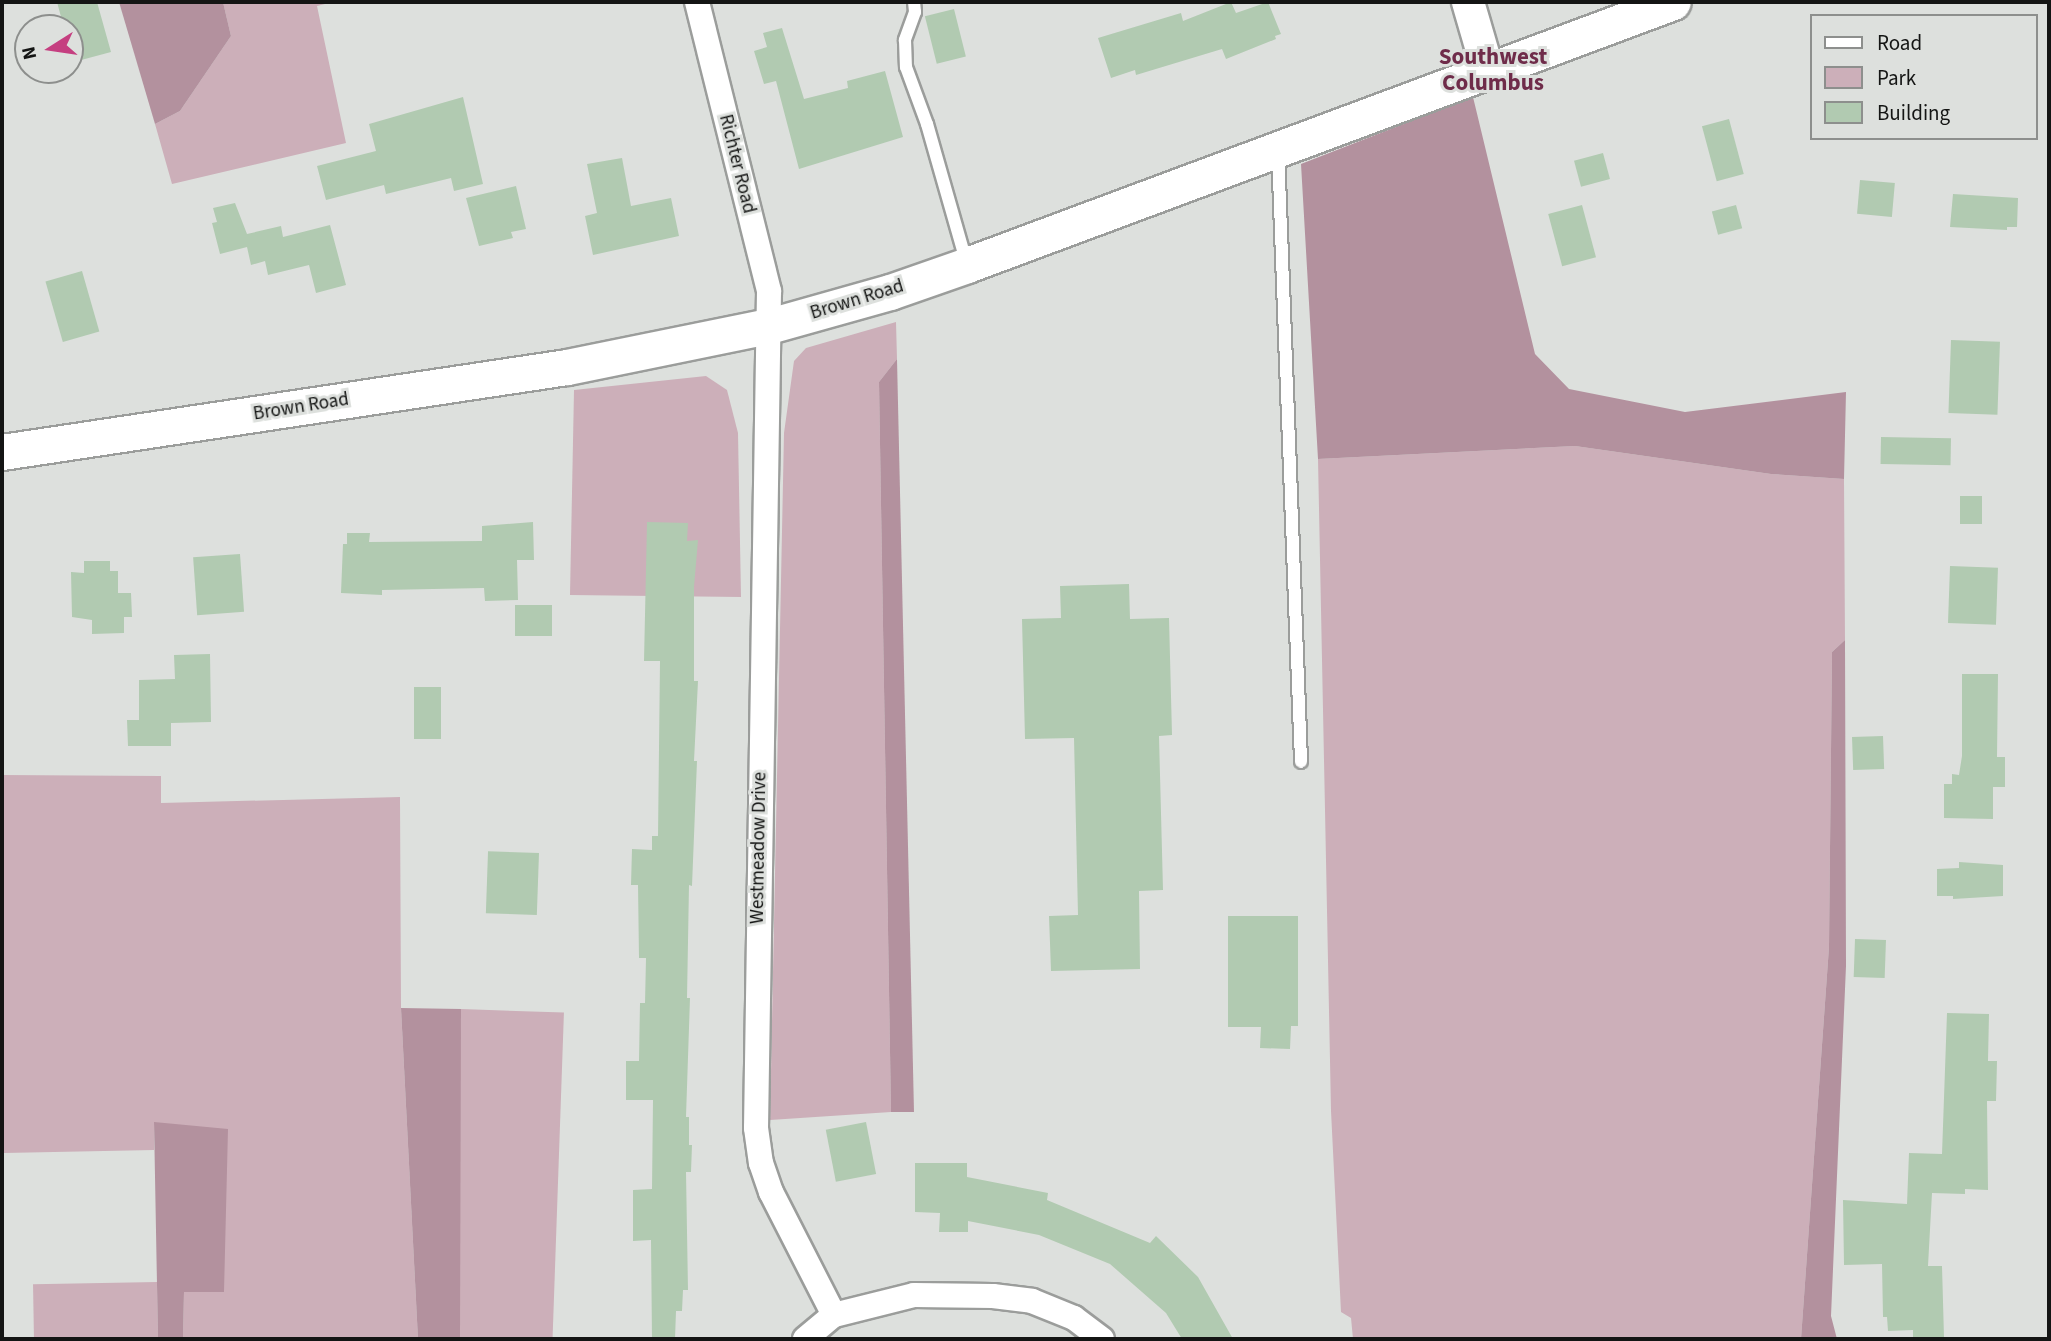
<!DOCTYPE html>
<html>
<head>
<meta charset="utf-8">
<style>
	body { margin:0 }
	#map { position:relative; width:2051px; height:1341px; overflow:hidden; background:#dde0dd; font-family:"Source Sans 3",sans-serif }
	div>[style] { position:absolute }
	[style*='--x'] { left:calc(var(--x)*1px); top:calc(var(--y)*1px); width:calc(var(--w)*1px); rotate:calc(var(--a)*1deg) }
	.green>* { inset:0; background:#ccafb9; transform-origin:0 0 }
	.forest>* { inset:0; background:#b3919e }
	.building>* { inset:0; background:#b1cab1; transform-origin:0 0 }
	.roads { filter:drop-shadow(2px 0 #9b9d9b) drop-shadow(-2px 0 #9b9d9b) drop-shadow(0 2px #9b9d9b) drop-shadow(0 -2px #9b9d9b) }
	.service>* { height:12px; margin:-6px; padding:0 6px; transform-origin:6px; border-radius:6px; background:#fff }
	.minor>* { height:24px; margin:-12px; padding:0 12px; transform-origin:12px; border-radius:12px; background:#fff }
	.tertiary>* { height:32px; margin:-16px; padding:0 16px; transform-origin:16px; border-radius:16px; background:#fff }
	.secondary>* { height:35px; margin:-17.5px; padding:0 17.5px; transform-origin:17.5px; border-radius:17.5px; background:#fff }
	span { translate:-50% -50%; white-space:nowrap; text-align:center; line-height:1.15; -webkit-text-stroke:6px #dde0dd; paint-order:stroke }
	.street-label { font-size:19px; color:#141514 }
	.quarter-label { font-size:23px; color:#6f2c4a; font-weight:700 }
	.frame { position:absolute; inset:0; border:4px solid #141514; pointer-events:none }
	.legend { position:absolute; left:1810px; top:14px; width:228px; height:126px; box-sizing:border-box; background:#dde0dd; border:2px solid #8d8f8d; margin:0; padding:9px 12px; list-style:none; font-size:21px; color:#141514 }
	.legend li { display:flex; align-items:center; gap:14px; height:35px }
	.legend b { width:35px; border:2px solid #8d8f8d }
	.north { position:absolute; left:14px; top:14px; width:70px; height:70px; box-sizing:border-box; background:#dde0dd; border:2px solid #8d8f8d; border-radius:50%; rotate:258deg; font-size:19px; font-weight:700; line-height:28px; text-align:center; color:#141514 }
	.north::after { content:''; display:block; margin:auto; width:24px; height:32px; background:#c53f80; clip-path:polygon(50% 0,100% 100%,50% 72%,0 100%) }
</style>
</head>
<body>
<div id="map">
	<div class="green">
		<div style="clip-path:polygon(223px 2px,333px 2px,317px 6px,346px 143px,172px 184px,155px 124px,180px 111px,231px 36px)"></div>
		<div style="clip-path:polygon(896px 322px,897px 359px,879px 382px,891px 1112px,770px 1120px,784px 433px,794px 361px,806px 348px)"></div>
		<div style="clip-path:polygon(706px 376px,727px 390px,738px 433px,741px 597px,570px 595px,574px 390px)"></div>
		<div style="clip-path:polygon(1575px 446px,1771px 474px,1844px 479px,1845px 640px,1832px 652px,1829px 947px,1801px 1339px,1353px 1339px,1351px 1318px,1341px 1312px,1331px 1111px,1318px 459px)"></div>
		<div style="clip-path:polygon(2px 775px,161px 776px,161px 803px,400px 797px,401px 1008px,418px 1339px,183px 1339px,184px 1292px,224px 1291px,154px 1123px,154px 1150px,4px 1153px)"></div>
		<div style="left:461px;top:1009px;width:103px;height:330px;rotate:2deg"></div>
		<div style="left:157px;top:1282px;width:57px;height:124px;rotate:89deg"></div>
	</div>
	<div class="forest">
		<div style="clip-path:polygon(119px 2px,223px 2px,231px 36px,180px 111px,155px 124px)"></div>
		<div style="clip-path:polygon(1473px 97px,1535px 354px,1569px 389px,1685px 412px,1846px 392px,1844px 479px,1771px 474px,1575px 446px,1318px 459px,1301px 164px)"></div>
		<div style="clip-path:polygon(897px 359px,914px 1112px,891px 1112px,879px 382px)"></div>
		<div style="clip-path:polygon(1845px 640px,1846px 966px,1831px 1316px,1837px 1339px,1801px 1339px,1829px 947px,1832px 652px)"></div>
		<div style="clip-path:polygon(401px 1008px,461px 1009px,460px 1339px,418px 1339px)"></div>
		<div style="clip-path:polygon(154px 1122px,228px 1129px,224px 1292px,184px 1292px,183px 1339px,158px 1339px)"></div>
	</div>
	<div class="building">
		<div style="clip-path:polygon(57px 2px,97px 2px,111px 52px,70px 63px,70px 28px,64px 28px)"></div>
		<div style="clip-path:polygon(1231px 2px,1236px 13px,1268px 2px,1281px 34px,1275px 36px,1276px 39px,1226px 59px,1222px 49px,1136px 75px,1135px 70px,1111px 78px,1098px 38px,1181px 13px,1183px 21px)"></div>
		<div style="left:954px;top:9px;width:49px;height:30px;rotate:76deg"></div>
		<div style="clip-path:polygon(782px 28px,804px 99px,848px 88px,847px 81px,885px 71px,903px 137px,799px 169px,776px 81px,764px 84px,754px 51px,767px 47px,763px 33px)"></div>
		<div style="clip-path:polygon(463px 97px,483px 184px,454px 191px,451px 178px,386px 194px,384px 185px,326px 200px,317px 166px,376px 151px,369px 124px)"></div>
		<div style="left:1729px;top:119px;width:57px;height:28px;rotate:75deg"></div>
		<div style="left:1603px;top:153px;width:27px;height:30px;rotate:75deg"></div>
		<div style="clip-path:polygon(622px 158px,631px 206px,671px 198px,679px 236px,593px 255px,585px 216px,597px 213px,587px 164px)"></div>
		<div style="left:1860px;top:180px;width:35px;height:34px;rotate:5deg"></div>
		<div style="clip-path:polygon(516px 186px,526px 229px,511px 232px,513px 238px,479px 246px,466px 198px)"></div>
		<div style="clip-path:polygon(1953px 194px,2018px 198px,2017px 227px,2007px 227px,2007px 230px,1950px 227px)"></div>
		<div style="clip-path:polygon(235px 203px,247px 234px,281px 226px,283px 237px,330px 225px,346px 285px,316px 293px,309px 265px,268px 275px,265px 261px,251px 265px,247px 247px,220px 254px,212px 223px,217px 222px,213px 208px)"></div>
		<div style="left:1582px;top:205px;width:54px;height:35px;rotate:75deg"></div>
		<div style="left:1736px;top:205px;width:24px;height:25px;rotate:75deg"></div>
		<div style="left:82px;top:271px;width:63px;height:38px;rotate:74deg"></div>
		<div style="left:1951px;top:340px;width:49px;height:73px;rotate:2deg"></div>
		<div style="left:1881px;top:437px;width:70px;height:27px;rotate:1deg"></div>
		<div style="left:1960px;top:496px;width:22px;height:28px"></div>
		<div style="clip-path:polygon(533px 522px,534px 560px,517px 560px,518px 600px,485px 601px,484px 588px,382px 590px,382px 595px,341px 593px,343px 544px,347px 544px,347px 533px,370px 533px,369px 542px,482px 541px,482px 526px)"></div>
		<div style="clip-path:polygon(647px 522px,688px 523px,687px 541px,698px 540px,694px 587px,694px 681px,698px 681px,694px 761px,697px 761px,692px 886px,689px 885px,687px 998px,690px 998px,686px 1117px,689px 1117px,689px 1145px,692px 1145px,691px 1172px,686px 1172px,688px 1290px,683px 1290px,682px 1311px,676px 1311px,675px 1339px,652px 1339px,651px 1240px,633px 1241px,633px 1190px,652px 1189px,653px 1100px,626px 1100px,626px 1061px,639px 1061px,640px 1003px,645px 1003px,646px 958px,639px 958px,638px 885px,631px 885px,632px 849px,652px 850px,652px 836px,658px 836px,660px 661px,644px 661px)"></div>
		<div style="left:240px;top:554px;width:58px;height:47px;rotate:86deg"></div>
		<div style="clip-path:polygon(84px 561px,110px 561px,110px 571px,118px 571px,118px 593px,131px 593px,132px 617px,124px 617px,124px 633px,92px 634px,92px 620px,72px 617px,71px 572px,84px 573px)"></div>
		<div style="left:1950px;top:566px;width:48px;height:57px;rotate:2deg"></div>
		<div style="clip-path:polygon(1129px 584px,1130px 619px,1169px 618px,1172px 735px,1159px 736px,1163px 890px,1139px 891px,1140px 969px,1051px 971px,1049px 916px,1078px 915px,1074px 738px,1025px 739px,1022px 619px,1061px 618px,1060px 586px)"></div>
		<div style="left:515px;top:605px;width:37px;height:31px"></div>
		<div style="clip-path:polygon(210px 654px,211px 722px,171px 723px,171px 746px,128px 746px,127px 720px,139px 720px,139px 680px,175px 679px,174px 655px)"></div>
		<div style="clip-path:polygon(1962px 674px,1998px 674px,1997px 757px,2005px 757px,2005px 787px,1993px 787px,1993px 819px,1944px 818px,1944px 784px,1952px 784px,1952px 774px,1959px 775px,1962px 756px)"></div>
		<div style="left:441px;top:687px;width:52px;height:27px;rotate:90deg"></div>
		<div style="left:1883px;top:736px;width:33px;height:31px;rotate:88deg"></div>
		<div style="left:539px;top:853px;width:62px;height:51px;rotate:92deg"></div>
		<div style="clip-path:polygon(1959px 862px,2003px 865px,2003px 896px,1953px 899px,1953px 896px,1937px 896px,1937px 869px,1959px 868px)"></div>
		<div style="clip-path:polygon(1228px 916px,1298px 916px,1298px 1026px,1291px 1026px,1290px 1049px,1260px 1048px,1261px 1027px,1228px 1027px)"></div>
		<div style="left:1855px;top:939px;width:31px;height:38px;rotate:2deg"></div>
		<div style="clip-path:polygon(1947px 1013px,1989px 1014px,1988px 1061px,1997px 1061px,1996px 1101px,1987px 1101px,1988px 1190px,1965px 1189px,1965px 1194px,1932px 1193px,1928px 1266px,1942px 1266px,1944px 1337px,1913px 1337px,1913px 1330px,1888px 1331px,1887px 1317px,1883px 1317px,1882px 1264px,1844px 1265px,1843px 1200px,1907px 1204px,1909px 1153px,1942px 1154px)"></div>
		<div style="left:866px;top:1122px;width:53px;height:41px;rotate:79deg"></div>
		<div style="clip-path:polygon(915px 1163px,967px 1163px,967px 1177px,1048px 1193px,1047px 1200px,1150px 1243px,1156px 1236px,1198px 1277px,1233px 1339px,1182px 1339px,1166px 1313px,1110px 1264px,1039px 1235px,968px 1221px,968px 1232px,939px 1232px,940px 1213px,915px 1212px)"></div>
	</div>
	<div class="roads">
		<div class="service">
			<div style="--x:914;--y:2;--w:10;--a:84"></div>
			<div style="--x:915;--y:12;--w:30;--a:110"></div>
			<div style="--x:905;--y:40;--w:27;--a:88"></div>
			<div style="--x:906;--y:67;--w:61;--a:69.8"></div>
			<div style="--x:927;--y:124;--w:146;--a:74.1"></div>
			<div style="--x:1278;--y:151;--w:611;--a:87.84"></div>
		</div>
		<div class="minor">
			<div style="--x:697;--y:2;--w:298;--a:76"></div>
			<div style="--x:769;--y:291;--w:837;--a:90.89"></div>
			<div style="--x:756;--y:1128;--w:35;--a:82"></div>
			<div style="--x:761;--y:1163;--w:31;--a:71"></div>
			<div style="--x:771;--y:1192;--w:138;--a:62.9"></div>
			<div style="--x:805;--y:1339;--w:38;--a:-40"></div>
			<div style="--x:834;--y:1315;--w:82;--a:-14"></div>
			<div style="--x:914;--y:1295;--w:79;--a:0.7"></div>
			<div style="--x:993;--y:1296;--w:39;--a:7"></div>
			<div style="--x:1032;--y:1301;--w:45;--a:22"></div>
			<div style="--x:1074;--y:1318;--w:35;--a:37"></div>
		</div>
		<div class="tertiary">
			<div style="--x:1468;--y:2;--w:72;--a:73.8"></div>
		</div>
		<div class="secondary">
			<div style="--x:2;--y:452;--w:571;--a:-8.56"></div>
			<div style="--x:567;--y:367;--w:206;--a:-11.5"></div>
			<div style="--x:769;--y:326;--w:126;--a:-15.7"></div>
			<div style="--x:890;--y:292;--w:82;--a:-19.3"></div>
			<div style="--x:967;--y:265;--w:753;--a:-20.43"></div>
		</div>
	</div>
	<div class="street-label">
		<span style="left:737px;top:164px;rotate:76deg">Richter Road</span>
		<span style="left:857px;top:300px;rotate:-17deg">Brown Road</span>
		<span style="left:301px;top:407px;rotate:-9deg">Brown Road</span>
		<span style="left:759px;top:848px;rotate:-89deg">Westmeadow Drive</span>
	</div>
	<div class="quarter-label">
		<span style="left:1493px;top:70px">Southwest<br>Columbus</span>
	</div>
	<div class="frame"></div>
	<ul class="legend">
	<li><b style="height:9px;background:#fff"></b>Road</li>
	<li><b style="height:19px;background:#ccafb9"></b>Park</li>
	<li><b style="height:19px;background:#b1cab1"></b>Building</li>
	</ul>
	<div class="north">N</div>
</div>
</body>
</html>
